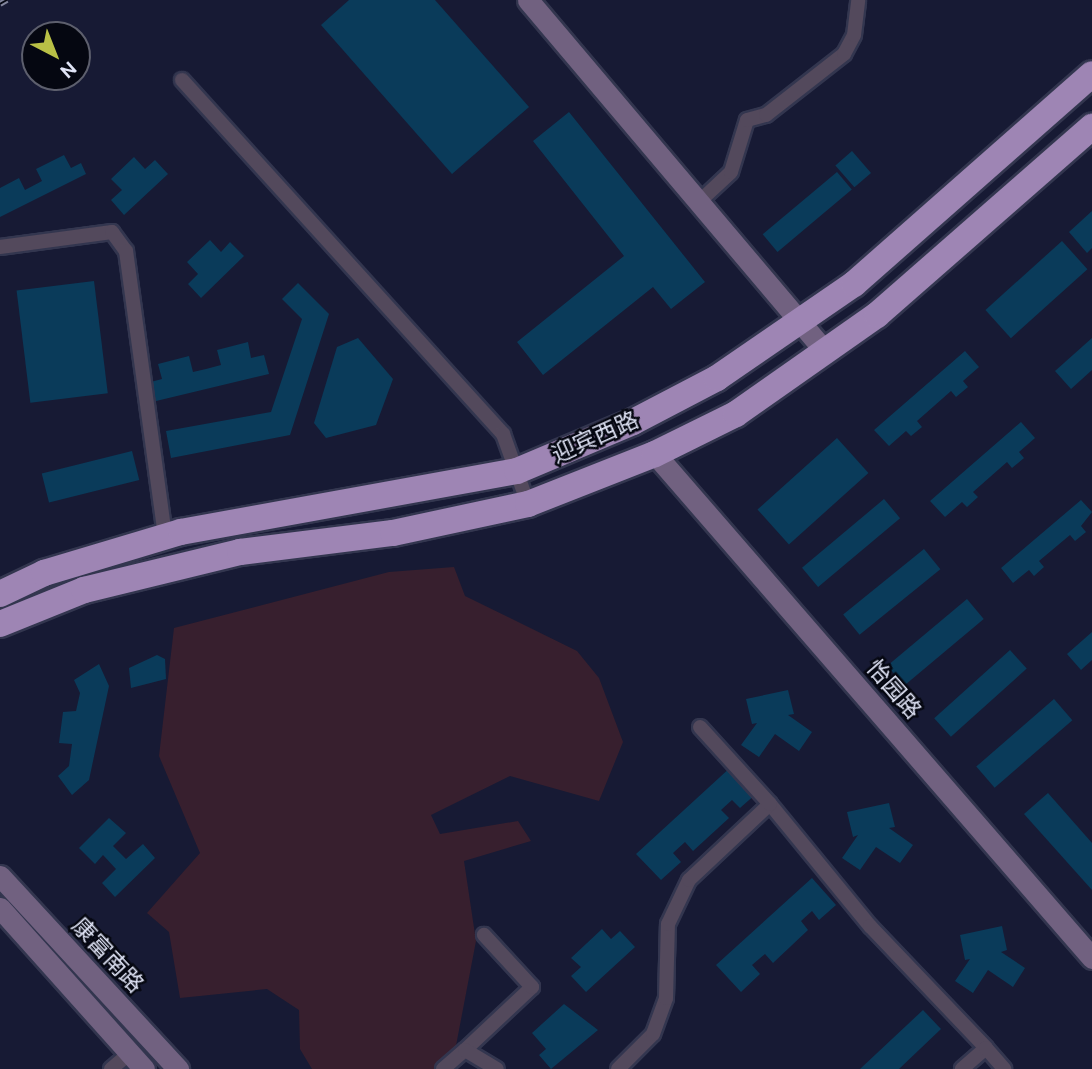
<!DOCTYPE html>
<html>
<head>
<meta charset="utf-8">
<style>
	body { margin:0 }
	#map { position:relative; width:1092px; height:1069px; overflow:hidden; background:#171a34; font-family:Ubuntu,"Noto Sans SC",sans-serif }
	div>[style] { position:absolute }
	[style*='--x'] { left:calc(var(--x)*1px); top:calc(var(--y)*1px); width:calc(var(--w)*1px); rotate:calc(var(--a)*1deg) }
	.green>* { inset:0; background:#371f2e }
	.building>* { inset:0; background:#0a3b5a; transform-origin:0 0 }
	.roads { filter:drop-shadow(2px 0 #33364f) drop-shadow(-2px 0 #33364f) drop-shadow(0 2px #33364f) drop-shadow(0 -2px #33364f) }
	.street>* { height:14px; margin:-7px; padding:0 7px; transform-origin:7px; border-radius:7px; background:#53495c }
	.secondary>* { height:21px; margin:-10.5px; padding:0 10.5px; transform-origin:10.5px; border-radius:10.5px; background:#716180 }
	.highway>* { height:26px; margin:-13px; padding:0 13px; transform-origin:13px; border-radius:13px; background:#9e85b4 }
	.rail>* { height:6px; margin-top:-3px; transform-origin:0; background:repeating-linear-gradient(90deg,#050711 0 10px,#82859b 0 20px); box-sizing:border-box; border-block:2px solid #82859b }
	span { translate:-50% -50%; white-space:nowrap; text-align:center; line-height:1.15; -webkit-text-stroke:5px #050711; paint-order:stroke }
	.street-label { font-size:23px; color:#e0e4f6 }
	.north { position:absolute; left:21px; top:21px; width:70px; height:70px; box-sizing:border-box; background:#050711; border:2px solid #5d5f6d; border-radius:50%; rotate:138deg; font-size:19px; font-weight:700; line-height:28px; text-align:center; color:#e0e4f6 }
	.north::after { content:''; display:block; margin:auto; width:24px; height:32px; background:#b9c046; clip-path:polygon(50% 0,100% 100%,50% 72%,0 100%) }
</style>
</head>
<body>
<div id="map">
	<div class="green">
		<div style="clip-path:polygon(454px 567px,465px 596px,577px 651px,599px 678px,623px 742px,599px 801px,510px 776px,431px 815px,440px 834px,518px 821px,531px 841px,464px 861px,476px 941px,455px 1051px,434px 1069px,312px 1069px,300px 1049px,299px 1010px,267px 989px,180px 998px,169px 932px,147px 913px,200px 853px,159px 756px,174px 628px,389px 572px)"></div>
	</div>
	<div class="building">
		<div style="clip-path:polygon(349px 0,435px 0,529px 107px,452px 174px,321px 25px)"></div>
		<div style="clip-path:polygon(569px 112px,705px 282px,671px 309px,653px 287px,543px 375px,517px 342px,624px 256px,533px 141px)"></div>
		<div style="left:852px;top:151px;width:29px;height:22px;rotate:49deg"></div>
		<div style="clip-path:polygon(64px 155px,71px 168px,81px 163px,86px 174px,0 217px,0 188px,19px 178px,25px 190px,42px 181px,36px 169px)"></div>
		<div style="clip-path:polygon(134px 157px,145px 169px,155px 160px,168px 174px,124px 215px,111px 200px,122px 190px,111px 179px)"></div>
		<div style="left:837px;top:172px;width:23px;height:97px;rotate:50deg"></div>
		<div style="clip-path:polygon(1092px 211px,1092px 248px,1087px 253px,1069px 232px)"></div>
		<div style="clip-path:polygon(210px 240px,221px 252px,230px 242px,244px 256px,201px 298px,188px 284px,198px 274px,187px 262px)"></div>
		<div style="left:1062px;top:241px;width:38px;height:103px;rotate:48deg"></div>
		<div style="left:94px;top:281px;width:113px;height:78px;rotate:83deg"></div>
		<div style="clip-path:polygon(298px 283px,329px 314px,290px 435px,171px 458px,166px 431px,271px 412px,302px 319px,282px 299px)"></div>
		<div style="clip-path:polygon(358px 338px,393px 379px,376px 425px,326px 438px,314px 423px,337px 347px)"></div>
		<div style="clip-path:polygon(1092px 338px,1092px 370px,1071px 389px,1055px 371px)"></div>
		<div style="clip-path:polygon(248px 342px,251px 358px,264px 355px,269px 374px,152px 402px,147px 383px,162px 379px,158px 364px,189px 356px,193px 372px,206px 369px,221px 365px,217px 350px)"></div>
		<div style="clip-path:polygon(965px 351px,979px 367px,963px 381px,968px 387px,956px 397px,951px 391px,917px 421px,922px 427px,911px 436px,906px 431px,889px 446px,874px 430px)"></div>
		<div style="clip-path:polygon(1021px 422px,1035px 438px,1019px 452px,1024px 458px,1012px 468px,1007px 462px,973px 492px,978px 497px,967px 507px,962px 502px,945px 517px,930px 501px)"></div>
		<div style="left:837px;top:438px;width:47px;height:107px;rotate:48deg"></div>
		<div style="left:132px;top:451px;width:30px;height:93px;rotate:76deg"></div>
		<div style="left:884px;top:499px;width:25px;height:107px;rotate:50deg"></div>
		<div style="clip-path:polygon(1081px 500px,1092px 512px,1081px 526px,1086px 532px,1075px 541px,1070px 535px,1039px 561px,1044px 567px,1034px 576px,1029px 570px,1013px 583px,1001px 568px)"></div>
		<div style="left:924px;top:549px;width:26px;height:104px;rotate:51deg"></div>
		<div style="left:967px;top:599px;width:26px;height:104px;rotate:50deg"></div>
		<div style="clip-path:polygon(1092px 632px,1092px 660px,1081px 670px,1067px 654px)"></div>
		<div style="left:1010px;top:650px;width:25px;height:102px;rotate:48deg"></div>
		<div style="clip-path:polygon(157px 655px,165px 659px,166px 679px,131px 688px,129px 668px)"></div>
		<div style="clip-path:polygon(99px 664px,109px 686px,89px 780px,72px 795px,58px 776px,69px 766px,72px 744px,59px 743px,63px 712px,76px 711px,80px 693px,74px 680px)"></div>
		<div style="clip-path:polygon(788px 690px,794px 714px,788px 715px,812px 732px,799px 751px,775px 734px,759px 757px,741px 745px,757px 723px,752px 724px,746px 699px)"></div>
		<div style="left:1054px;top:699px;width:28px;height:103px;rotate:49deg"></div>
		<div style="clip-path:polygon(732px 766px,757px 793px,740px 808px,732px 800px,721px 810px,729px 818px,693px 851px,685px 842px,673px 853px,681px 862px,661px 880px,636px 854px)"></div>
		<div style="clip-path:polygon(1048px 793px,1092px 843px,1092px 890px,1024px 814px)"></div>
		<div style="clip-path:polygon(889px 803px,895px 827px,889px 828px,913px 845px,900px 863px,876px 847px,860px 870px,842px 858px,858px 835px,853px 837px,847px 812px)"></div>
		<div style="clip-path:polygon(109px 818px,126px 833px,113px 846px,126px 859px,143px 844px,155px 858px,115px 897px,102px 883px,116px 869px,103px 855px,95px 864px,79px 848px)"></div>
		<div style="clip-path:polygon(812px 878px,836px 905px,819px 920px,812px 911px,801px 921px,808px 930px,773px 963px,765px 954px,752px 965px,760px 974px,741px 992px,716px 965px)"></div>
		<div style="clip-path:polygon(1002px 926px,1007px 950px,1001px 952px,1025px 968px,1013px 987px,988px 970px,973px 993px,955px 981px,970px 959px,965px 960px,960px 935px)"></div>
		<div style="clip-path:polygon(602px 929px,611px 939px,620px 931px,635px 947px,586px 992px,571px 976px,581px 967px,571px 958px)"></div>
		<div style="clip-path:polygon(564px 1004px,598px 1030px,551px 1069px,539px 1055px,546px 1049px,532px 1033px)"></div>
		<div style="clip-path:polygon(923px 1010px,941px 1029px,899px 1069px,860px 1069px)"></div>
	</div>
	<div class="roads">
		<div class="street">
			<div style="--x:182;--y:80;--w:478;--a:47.8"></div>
			<div style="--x:503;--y:434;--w:74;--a:70.3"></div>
			<div style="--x:700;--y:201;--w:42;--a:-43.1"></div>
			<div style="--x:731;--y:172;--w:54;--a:-72.9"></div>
			<div style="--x:747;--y:120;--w:20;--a:-15"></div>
			<div style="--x:766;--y:115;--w:99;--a:-38"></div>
			<div style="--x:844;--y:54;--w:21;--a:-62"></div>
			<div style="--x:854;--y:35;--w:35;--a:-83"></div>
			<div style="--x:0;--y:247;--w:113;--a:-7.6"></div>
			<div style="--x:112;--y:232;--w:24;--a:54"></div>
			<div style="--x:126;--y:251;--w:289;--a:82.2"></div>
			<div style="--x:770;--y:804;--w:158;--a:50.7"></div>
			<div style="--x:870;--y:926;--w:168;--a:46.4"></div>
			<div style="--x:986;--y:1048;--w:32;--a:139"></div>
			<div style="--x:986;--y:1048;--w:28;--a:49"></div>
			<div style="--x:465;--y:1050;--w:92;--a:-43.2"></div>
			<div style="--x:532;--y:987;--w:71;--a:-132.7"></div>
			<div style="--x:111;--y:1069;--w:25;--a:-40"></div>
			<div style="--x:443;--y:1069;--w:29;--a:-41"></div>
			<div style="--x:465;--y:1050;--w:37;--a:31"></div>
			<div style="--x:618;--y:1069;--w:49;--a:-45"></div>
			<div style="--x:653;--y:1034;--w:38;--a:-70"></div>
			<div style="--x:666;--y:998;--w:74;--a:-88.5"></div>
			<div style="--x:668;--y:924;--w:49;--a:-64.5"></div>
			<div style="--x:689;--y:880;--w:111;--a:-43.2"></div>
			<div style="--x:770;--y:804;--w:104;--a:-132.3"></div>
		</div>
		<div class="secondary">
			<div style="--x:528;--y:0;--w:460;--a:49.8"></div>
			<div style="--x:655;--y:454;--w:667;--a:49.07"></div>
			<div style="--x:0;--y:876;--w:263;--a:47.3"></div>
			<div style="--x:0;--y:908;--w:216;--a:48.2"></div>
		</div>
		<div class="highway">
			<div style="--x:0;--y:594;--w:49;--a:-25.5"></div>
			<div style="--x:44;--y:573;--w:143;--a:-16.7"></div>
			<div style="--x:181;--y:532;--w:341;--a:-10.3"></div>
			<div style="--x:517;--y:471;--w:126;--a:-22.9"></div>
			<div style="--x:633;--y:422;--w:95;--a:-27.6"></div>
			<div style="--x:717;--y:378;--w:166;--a:-34.5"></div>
			<div style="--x:854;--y:284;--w:317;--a:-41.4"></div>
			<div style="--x:0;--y:624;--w:91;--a:-22"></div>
			<div style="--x:84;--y:590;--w:161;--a:-13.7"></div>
			<div style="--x:240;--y:552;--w:154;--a:-7.1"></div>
			<div style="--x:393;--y:533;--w:138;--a:-12.1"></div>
			<div style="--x:528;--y:504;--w:136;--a:-21.5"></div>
			<div style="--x:655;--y:454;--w:90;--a:-26.3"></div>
			<div style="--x:736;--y:414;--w:172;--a:-35.1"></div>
			<div style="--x:877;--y:315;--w:286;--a:-41.2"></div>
		</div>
	</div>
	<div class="rail">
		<div style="--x:0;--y:4;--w:8;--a:-30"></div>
	</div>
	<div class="street-label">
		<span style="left:595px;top:437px;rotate:-24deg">迎宾西路</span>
		<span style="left:894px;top:689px;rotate:49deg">怡园路</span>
		<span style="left:108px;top:955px;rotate:47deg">康富南路</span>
	</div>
	<div class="north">N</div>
</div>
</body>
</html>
